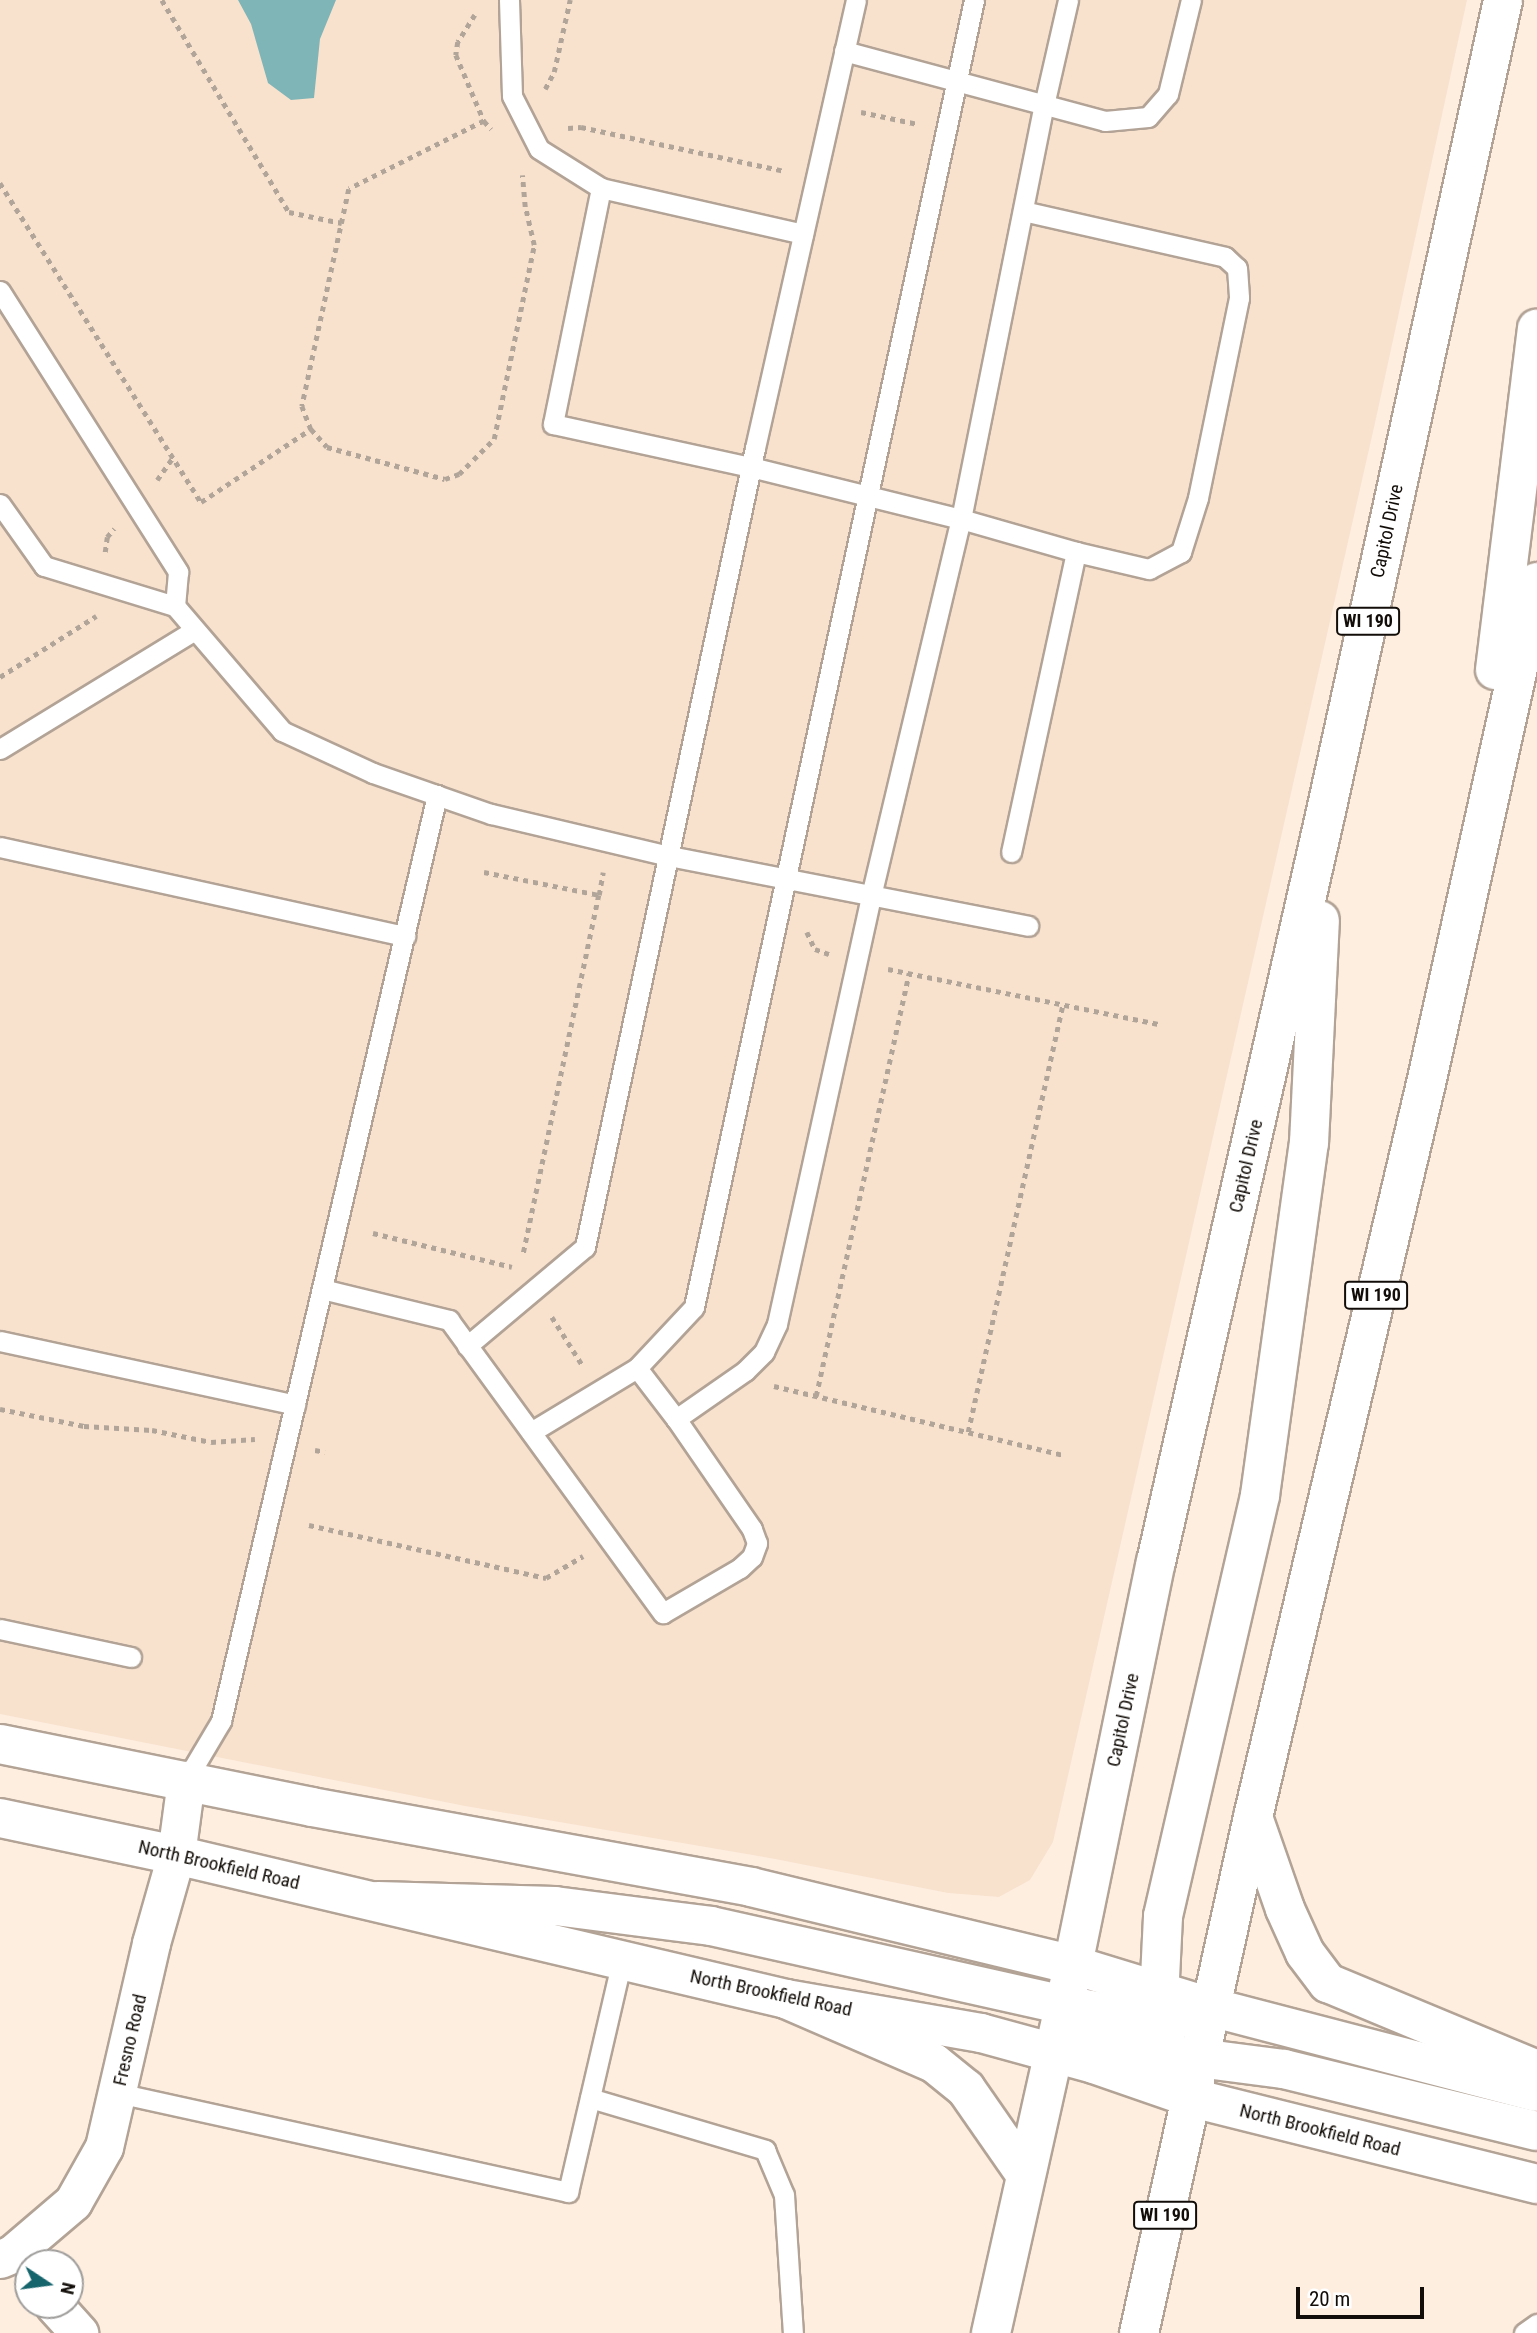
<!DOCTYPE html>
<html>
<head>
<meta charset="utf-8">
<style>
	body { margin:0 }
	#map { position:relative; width:1537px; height:2333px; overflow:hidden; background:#feeee0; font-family:"Roboto Condensed",sans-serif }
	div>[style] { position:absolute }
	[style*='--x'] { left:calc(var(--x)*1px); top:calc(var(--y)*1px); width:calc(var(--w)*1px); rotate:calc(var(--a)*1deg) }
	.built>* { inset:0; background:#f8e2ce }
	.water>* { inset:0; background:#80b5b8 }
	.path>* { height:4.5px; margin-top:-2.25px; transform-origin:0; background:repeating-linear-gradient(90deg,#b1a59a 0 5px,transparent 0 10px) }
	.roads { filter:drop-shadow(2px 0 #b2a396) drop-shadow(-2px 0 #b2a396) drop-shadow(0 2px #b2a396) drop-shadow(0 -2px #b2a396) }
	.service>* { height:19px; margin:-9.5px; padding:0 9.5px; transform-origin:9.5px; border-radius:9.5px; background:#fff }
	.minor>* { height:37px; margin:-18.5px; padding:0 18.5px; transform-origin:18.5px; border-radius:18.5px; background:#fff }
	.tertiary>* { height:38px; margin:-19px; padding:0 19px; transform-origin:19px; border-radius:19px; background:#fff }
	.primary>* { height:38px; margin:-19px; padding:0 19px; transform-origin:19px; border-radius:19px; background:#fff }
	span { translate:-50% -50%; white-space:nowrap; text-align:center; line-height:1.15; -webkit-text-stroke:7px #fff; paint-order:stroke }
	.shield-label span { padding:2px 5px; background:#fff; border:2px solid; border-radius:5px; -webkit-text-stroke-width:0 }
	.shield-label { font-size:18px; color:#120d08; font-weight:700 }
	.street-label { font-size:19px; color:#120d08 }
	.north { position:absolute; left:14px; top:2249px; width:70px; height:70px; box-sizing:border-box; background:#fff; border:2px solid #a09e9c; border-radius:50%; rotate:103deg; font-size:19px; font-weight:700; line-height:28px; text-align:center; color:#120d08 }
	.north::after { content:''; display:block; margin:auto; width:24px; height:32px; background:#16646c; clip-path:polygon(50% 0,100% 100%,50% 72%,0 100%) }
	.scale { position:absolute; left:1296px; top:2287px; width:128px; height:32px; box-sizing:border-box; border:4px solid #120d08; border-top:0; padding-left:9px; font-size:21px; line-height:24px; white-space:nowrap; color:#120d08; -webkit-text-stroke:5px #fff; paint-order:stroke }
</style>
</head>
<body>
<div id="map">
	<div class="built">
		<div style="clip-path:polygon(0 0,1467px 0,1375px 423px,1053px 1842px,1030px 1880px,999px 1897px,948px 1893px,775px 1859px,465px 1806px,0 1714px)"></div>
	</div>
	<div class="water">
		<div style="clip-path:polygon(238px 0,336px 0,320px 39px,314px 98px,291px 100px,268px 83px,251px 24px)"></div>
	</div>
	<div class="path">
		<div style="--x:162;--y:0;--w:247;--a:59.1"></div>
		<div style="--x:289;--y:212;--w:54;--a:11.7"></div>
		<div style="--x:475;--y:15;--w:32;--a:122"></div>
		<div style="--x:458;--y:42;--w:13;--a:99"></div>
		<div style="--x:456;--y:55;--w:72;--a:67"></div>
		<div style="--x:484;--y:121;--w:11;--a:49"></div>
		<div style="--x:545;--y:89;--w:19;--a:-62"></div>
		<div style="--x:554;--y:72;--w:74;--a:-77.5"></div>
		<div style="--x:861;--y:112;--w:58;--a:11.9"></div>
		<div style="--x:484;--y:121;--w:151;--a:153.3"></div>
		<div style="--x:349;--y:189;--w:222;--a:102.2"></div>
		<div style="--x:302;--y:406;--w:25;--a:69"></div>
		<div style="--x:311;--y:429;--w:24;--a:48"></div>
		<div style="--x:327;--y:447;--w:122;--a:15.2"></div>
		<div style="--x:445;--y:479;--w:15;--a:-20"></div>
		<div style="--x:459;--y:474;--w:49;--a:-45"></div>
		<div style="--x:494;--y:439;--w:198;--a:-78.3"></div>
		<div style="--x:534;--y:245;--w:39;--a:-103"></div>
		<div style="--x:525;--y:207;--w:32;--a:-95"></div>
		<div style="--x:568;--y:128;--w:13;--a:-4"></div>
		<div style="--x:581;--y:127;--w:209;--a:12.2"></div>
		<div style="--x:0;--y:183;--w:377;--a:57.8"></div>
		<div style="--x:201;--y:502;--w:132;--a:-33.6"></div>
		<div style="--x:157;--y:480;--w:28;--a:-55"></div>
		<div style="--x:105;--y:552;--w:15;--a:-82"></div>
		<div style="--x:107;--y:537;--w:11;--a:-49"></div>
		<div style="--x:0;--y:677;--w:114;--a:-32.4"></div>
		<div style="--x:484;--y:872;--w:117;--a:11.3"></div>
		<div style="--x:599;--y:895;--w:369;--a:101.9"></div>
		<div style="--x:599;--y:895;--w:23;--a:-80"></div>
		<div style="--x:807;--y:932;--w:19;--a:65"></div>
		<div style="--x:815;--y:949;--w:15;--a:20"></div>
		<div style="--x:888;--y:969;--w:276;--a:11.5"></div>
		<div style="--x:373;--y:1233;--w:143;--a:13.7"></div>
		<div style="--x:552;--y:1317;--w:58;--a:57.7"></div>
		<div style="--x:774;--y:1386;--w:297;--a:13.4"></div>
		<div style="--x:816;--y:1396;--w:433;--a:-77.6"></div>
		<div style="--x:0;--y:1409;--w:86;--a:11.4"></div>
		<div style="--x:84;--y:1426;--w:68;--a:3.4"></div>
		<div style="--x:152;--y:1430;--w:60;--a:11.5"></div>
		<div style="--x:211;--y:1442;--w:44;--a:-3.9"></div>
		<div style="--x:968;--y:1432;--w:437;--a:-77.5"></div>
		<div style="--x:315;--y:1450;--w:10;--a:11"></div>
		<div style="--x:309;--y:1525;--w:243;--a:12.6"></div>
		<div style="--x:546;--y:1578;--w:43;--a:-30.7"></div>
	</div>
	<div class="roads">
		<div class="service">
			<div style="--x:509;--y:0;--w:96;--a:88.2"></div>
			<div style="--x:512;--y:96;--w:59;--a:63"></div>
			<div style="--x:539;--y:149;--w:73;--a:32.2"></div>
			<div style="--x:844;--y:51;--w:270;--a:15"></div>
			<div style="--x:1105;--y:121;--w:43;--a:-5.3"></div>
			<div style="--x:1148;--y:117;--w:30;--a:-49"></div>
			<div style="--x:1168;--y:94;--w:97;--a:-76.3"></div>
			<div style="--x:1023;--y:211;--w:207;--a:12.8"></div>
			<div style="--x:1225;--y:257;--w:16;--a:43"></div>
			<div style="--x:1237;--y:268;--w:30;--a:86"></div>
			<div style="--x:1239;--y:298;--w:204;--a:101.6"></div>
			<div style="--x:1198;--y:498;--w:57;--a:107.5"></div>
			<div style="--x:1181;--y:552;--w:36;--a:152"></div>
			<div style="--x:1149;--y:569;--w:75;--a:-166.9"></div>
			<div style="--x:803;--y:234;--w:207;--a:-167.2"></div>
			<div style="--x:601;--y:188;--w:241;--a:101.5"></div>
			<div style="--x:553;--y:424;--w:203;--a:12.3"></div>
			<div style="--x:751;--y:467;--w:216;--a:13.9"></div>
			<div style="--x:961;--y:519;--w:422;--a:-78.7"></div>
			<div style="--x:1044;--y:105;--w:108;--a:-77.1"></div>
			<div style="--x:0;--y:291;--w:333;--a:57.6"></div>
			<div style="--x:178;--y:572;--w:34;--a:95"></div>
			<div style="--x:0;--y:504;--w:76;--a:54.6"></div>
			<div style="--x:44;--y:566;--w:137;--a:17"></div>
			<div style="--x:175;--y:606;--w:165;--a:49.4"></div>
			<div style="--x:282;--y:731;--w:100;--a:24.8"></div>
			<div style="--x:373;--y:773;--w:125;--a:19.2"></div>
			<div style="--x:491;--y:814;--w:183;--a:13.3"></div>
			<div style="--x:669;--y:856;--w:366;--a:11"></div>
			<div style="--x:0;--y:749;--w:228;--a:-31.4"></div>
			<div style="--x:0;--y:847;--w:415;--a:12.4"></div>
			<div style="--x:322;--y:1289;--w:131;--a:13.7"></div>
			<div style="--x:449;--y:1320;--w:363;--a:53.9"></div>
			<div style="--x:663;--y:1613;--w:89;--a:-30.3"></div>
			<div style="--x:740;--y:1568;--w:16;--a:-43"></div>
			<div style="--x:752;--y:1557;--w:15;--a:-70"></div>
			<div style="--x:757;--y:1543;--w:15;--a:-110"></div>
			<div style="--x:752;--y:1529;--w:134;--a:-124.6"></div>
			<div style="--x:0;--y:1341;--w:302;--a:12.2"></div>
			<div style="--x:467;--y:1346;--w:154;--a:-40"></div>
			<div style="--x:585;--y:1247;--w:817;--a:-77.99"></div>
			<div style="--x:755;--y:448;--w:459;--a:-77.3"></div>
			<div style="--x:637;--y:1368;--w:64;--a:52.6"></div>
			<div style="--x:676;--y:1419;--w:84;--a:-34.8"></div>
			<div style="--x:745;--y:1371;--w:27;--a:-45"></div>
			<div style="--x:764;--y:1352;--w:31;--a:-65"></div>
			<div style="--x:777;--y:1324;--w:438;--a:-77.6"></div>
			<div style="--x:871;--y:896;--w:388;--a:-76.6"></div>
			<div style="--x:961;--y:519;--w:120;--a:16"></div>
			<div style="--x:1076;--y:552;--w:307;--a:102.2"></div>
			<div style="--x:531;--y:1432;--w:124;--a:-31.1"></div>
			<div style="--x:637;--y:1368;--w:83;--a:-46.9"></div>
			<div style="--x:694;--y:1307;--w:1337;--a:-77.91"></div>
			<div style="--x:0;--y:1629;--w:134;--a:12.1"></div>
			<div style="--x:186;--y:1780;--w:69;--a:-59.3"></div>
			<div style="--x:221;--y:1721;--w:951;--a:-76.87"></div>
			<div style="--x:118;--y:2093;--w:461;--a:12.4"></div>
			<div style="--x:568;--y:2192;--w:238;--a:-76.9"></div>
			<div style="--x:590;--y:2098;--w:183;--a:16.5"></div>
			<div style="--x:765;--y:2150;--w:49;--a:67.1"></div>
			<div style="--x:784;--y:2195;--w:138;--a:86.3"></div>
			<div style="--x:1524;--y:2333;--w:16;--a:-35"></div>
		</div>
		<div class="minor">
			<div style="--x:0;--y:2259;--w:13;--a:-23"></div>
			<div style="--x:12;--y:2254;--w:80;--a:-40.4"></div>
			<div style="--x:73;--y:2202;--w:63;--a:-60.6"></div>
			<div style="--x:104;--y:2147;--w:209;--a:-77"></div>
			<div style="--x:151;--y:1943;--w:91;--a:-74.1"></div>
			<div style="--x:176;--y:1855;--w:76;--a:-82.4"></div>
			<div style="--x:54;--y:2305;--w:38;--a:48"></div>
		</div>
		<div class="tertiary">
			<div style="--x:0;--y:1744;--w:318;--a:11.4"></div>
			<div style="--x:312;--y:1807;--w:446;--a:10.3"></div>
			<div style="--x:751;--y:1887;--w:331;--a:13.6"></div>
			<div style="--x:1073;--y:1965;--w:143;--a:17"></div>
			<div style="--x:1210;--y:2007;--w:338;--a:14.6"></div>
			<div style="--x:0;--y:1818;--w:180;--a:11.9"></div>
			<div style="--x:176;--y:1855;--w:627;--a:13.28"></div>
			<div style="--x:786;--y:1999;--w:198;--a:9.9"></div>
			<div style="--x:981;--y:2033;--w:117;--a:15.3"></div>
			<div style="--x:1094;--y:2064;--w:104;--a:19.1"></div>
			<div style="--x:1192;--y:2098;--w:356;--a:14"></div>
		</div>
		<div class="primary">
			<div style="--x:1495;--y:670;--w:344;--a:-83"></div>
			<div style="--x:1253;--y:1817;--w:97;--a:70.8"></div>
			<div style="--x:1285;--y:1909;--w:48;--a:65.6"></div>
			<div style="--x:1305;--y:1953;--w:38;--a:53"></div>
			<div style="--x:1328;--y:1983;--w:226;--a:22.6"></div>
			<div style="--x:378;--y:1901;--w:177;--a:1.6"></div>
			<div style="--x:555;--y:1906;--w:157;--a:7.3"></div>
			<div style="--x:711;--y:1926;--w:362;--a:12.6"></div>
			<div style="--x:1064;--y:2005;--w:77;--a:10.4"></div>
			<div style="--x:1140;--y:2019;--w:43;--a:-1.3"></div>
			<div style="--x:786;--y:1999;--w:161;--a:23.4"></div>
			<div style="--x:934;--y:2063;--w:41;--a:39.1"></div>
			<div style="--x:966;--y:2089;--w:103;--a:55.2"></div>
			<div style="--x:1053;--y:2051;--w:31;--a:-15"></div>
			<div style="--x:1083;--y:2043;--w:203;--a:7.4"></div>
			<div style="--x:1284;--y:2069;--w:260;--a:13.8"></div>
			<div style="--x:1192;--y:2098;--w:53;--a:-124.3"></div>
			<div style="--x:1162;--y:2054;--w:35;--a:-97"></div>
			<div style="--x:1158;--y:2019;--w:103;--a:-87.2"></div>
			<div style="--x:1163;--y:1916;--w:432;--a:-77"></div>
			<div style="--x:1260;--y:1495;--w:355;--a:-82.1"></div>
			<div style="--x:1309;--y:1143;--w:223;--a:-87.2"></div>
			<div style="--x:991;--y:2333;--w:377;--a:-77.4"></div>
			<div style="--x:1073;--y:1965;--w:411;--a:-78.4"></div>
			<div style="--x:1156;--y:1562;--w:765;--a:-77.24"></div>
			<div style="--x:1325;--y:816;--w:835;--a:-77.69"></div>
			<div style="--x:1139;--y:2333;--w:528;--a:-77.54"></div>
			<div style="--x:1253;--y:1817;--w:758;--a:-76.73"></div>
			<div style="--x:1427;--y:1079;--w:509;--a:-77.52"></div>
		</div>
	</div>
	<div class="shield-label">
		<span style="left:1368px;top:621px">WI 190</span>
		<span style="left:1376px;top:1295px">WI 190</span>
		<span style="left:1165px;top:2215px">WI 190</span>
	</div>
	<div class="street-label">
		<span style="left:1387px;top:531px;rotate:-78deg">Capitol Drive</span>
		<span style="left:1246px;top:1166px;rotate:-77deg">Capitol Drive</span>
		<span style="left:1123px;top:1720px;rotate:-78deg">Capitol Drive</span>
		<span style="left:219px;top:1865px;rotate:13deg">North Brookfield Road</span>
		<span style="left:771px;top:1993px;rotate:12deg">North Brookfield Road</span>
		<span style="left:130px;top:2040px;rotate:-77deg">Fresno Road</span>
		<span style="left:1320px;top:2130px;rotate:14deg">North Brookfield Road</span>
	</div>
	<div class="north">N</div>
	<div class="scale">20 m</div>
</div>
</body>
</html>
